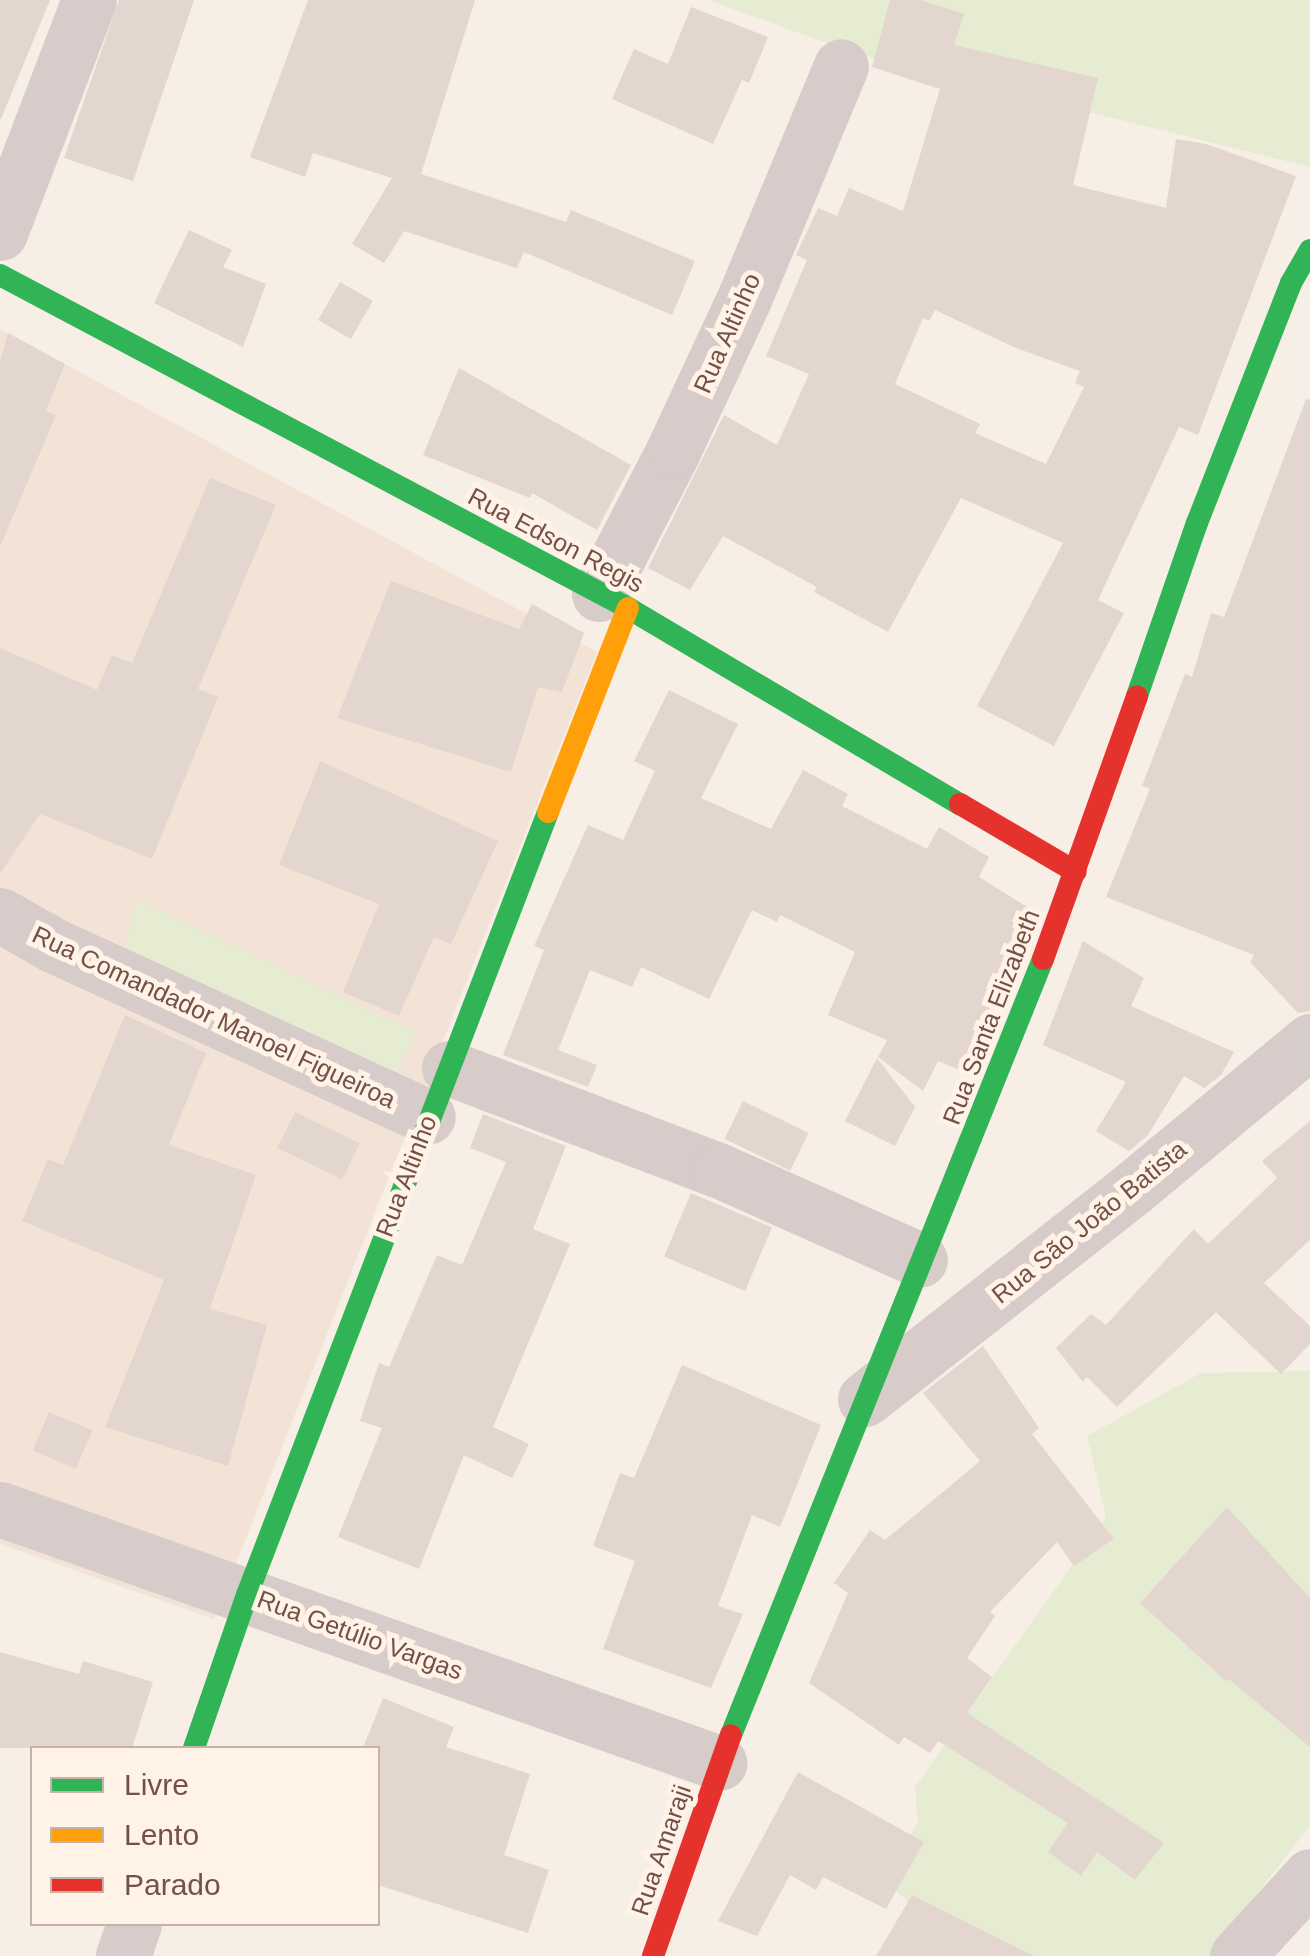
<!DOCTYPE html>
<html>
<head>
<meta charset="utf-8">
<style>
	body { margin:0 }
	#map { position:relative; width:1310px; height:1956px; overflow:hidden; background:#f7eee6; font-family:Arial,sans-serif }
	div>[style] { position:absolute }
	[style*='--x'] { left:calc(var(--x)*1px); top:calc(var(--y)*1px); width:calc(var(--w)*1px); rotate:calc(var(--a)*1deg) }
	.residential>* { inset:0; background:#f3e3d6 }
	.green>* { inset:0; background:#e5ecd1 }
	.building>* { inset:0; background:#e3d6ce; transform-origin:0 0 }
	.street>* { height:55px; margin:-27.5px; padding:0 27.5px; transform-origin:27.5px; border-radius:27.5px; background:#d7ccc9 }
	.fast>* { height:22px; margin:-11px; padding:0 11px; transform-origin:11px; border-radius:11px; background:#30b455 }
	.slow>* { height:22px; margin:-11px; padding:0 11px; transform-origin:11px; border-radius:11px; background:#ff9f0a }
	.jam>* { height:22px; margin:-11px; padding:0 11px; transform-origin:11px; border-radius:11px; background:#e5322d }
	span { translate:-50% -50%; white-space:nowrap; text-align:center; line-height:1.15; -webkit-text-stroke:10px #fff2e7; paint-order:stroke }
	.street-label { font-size:25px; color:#745147 }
	.legend { position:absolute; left:30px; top:1746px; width:350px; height:180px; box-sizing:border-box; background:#fff2e7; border:2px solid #c7b2a7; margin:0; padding:12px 18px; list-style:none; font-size:30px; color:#745147 }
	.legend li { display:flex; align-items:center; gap:20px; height:50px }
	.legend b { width:50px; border:2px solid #c7b2a7 }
</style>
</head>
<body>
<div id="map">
	<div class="residential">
		<div style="clip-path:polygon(0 329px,597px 652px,214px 1619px,0 1544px)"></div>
	</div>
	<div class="green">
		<div style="clip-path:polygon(708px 0,1310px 0,1310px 167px,860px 55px)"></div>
		<div style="clip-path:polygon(137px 900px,417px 1033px,395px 1073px,123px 951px)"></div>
		<div style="clip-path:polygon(1310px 1371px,1310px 1825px,1209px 1956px,967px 1956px,882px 1878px,918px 1823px,915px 1787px,1106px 1517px,1087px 1436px,1201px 1373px)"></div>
	</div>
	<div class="building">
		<div style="clip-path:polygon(0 0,50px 0,1px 119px,0 119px)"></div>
		<div style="clip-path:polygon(119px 0,194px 0,133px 181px,64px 158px)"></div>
		<div style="clip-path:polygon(308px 0,475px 0,421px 174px,566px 222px,571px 210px,695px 261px,672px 315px,524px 252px,517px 268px,404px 231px,384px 263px,352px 244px,392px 178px,313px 153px,305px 177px,250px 157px)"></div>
		<div style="clip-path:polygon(evenodd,890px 0,921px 0,964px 14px,954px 45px,1098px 78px,1073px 185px,1166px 208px,1176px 139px,1206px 144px,1296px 176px,1198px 435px,1179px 427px,1098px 600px,1124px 613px,1054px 746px,977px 706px,1063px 543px,961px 498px,888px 632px,814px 592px,817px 587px,723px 536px,690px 590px,648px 568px,724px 415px,777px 445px,809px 374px,766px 356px,807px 260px,796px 255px,818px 208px,837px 216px,849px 188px,903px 211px,940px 89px,872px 67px,890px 0,935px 310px,1016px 348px,1080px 371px,1075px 383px,1084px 387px,1046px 464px,975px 433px,980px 424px,895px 384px,923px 318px,929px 321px,935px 310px)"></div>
		<div style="clip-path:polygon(691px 7px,768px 37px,749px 83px,742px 80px,713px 144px,612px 99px,634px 49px,668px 64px)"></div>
		<div style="clip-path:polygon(189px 230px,232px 250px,223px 267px,266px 284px,243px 347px,154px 303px)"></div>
		<div style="left:340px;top:282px;width:38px;height:44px;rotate:30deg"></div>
		<div style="clip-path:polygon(8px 333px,65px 364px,46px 411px,56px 415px,0 547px,0 362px)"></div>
		<div style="clip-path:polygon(459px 368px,631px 465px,597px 530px,532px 493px,530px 498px,423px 455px)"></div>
		<div style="clip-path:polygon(1306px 399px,1310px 400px,1310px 1011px,1298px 1013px,1250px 962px,1254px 955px,1106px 897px,1150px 789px,1142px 786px,1185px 674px,1192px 677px,1211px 613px,1224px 617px)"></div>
		<div style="clip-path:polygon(210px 478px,276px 505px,198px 689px,218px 697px,152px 859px,40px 814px,0 874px,0 648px,97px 690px,112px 655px,132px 663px)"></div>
		<div style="clip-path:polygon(391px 581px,519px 629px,532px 604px,584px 633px,562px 692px,538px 687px,511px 772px,337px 718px)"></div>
		<div style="clip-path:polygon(669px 690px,738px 724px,701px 798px,771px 829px,803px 770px,848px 794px,842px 806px,927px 849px,939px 827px,989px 857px,979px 877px,1029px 908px,965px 1072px,938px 1061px,923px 1091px,878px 1057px,887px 1040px,828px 1015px,855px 952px,780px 915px,777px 922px,752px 910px,709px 999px,641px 967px,632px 987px,590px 970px,558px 1050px,597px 1065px,588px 1087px,503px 1055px,544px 950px,534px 946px,588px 825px,623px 840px,655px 771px,634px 761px)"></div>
		<div style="clip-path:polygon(320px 761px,498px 841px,451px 944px,434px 937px,399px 1016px,343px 992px,379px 904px,279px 865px)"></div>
		<div style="clip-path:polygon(1083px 941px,1144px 978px,1131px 1006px,1234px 1052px,1221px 1075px,1204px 1088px,1184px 1076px,1148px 1135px,1129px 1151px,1096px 1131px,1126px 1082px,1043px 1045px)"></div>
		<div style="clip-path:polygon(125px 1015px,206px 1053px,169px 1145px,256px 1175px,210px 1309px,267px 1325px,228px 1466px,105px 1427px,164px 1280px,22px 1221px,48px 1159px,63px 1165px)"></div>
		<div style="clip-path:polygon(877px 1058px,915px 1107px,895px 1146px,845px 1121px)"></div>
		<div style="left:743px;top:1101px;width:73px;height:42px;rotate:26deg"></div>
		<div style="left:295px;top:1112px;width:72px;height:40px;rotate:26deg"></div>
		<div style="clip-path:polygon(483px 1114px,566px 1146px,533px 1229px,570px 1244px,493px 1427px,529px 1444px,512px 1478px,464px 1455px,419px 1569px,338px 1537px,382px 1428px,360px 1421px,379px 1363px,389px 1367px,437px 1255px,462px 1265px,506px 1162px,470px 1148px)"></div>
		<div style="clip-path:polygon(1310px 1121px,1310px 1240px,1264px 1283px,1310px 1326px,1310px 1344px,1281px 1374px,1216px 1312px,1117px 1407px,1087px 1377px,1083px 1382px,1056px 1348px,1091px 1314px,1106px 1325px,1194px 1229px,1208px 1244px,1277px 1178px,1262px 1161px)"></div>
		<div style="left:691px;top:1193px;width:88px;height:69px;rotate:23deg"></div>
		<div style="clip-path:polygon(983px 1346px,1039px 1428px,1032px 1434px,1114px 1539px,1074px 1566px,1057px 1542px,990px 1612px,995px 1616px,967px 1658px,992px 1677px,967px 1713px,1164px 1843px,1135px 1880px,1097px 1852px,1081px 1876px,1048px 1852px,1068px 1823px,938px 1741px,930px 1753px,904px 1737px,899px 1745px,809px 1683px,848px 1593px,834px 1583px,870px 1530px,885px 1540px,980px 1461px,923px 1393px)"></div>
		<div style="clip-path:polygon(682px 1365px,821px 1425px,780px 1527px,752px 1515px,718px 1606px,743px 1614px,711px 1688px,603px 1649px,635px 1561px,593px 1546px,620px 1473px,634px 1478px)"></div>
		<div style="left:49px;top:1412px;width:47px;height:42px;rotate:23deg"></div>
		<div style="clip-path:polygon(1227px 1507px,1310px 1598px,1310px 1747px,1229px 1679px,1226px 1681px,1140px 1603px)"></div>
		<div style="clip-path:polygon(0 1652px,79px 1674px,83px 1661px,153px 1682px,132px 1748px,0 1748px)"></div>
		<div style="clip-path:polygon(383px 1698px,454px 1727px,446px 1747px,530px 1774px,504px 1855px,549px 1870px,528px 1933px,378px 1885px,378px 1748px,363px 1748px)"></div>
		<div style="clip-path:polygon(798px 1772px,924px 1842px,886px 1909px,823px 1877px,816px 1890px,790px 1875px,757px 1936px,718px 1921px)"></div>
		<div style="clip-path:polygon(912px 1895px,1034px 1956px,876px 1956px)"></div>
	</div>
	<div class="street">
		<div style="--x:0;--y:233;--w:249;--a:-69.1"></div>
		<div style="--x:599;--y:594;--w:161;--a:-62.6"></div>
		<div style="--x:673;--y:451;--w:168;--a:-65"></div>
		<div style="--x:744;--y:299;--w:252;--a:-67.4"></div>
		<div style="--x:0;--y:915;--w:63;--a:29.4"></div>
		<div style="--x:55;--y:946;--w:410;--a:24.6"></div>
		<div style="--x:449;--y:1068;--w:288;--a:20.8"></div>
		<div style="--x:718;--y:1170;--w:221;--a:24"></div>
		<div style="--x:865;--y:1399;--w:341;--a:-38.2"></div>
		<div style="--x:1133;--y:1188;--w:230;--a:-39.7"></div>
		<div style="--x:0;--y:1509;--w:763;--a:19.43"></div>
		<div style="--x:123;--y:1956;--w:34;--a:-71"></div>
		<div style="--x:1237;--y:1956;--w:108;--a:-47.6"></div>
	</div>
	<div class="fast">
		<div style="--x:0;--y:275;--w:711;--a:27.93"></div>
		<div style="--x:628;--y:608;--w:386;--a:30.6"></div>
		<div style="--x:1137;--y:696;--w:183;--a:-70.9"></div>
		<div style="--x:1197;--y:523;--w:258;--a:-68.6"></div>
		<div style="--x:1291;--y:283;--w:38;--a:-60"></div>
		<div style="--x:731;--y:1735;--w:836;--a:-68.1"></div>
		<div style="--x:194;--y:1748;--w:162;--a:-70.9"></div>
		<div style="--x:247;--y:1595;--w:839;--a:-68.97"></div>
	</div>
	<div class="slow">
		<div style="--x:548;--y:812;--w:219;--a:-68.6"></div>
	</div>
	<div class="jam">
		<div style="--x:960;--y:804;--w:134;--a:30.4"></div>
		<div style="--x:1043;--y:959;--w:279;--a:-70.3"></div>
		<div style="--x:653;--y:1956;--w:234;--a:-70.6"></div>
	</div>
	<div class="street-label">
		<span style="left:727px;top:333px;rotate:-66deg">Rua Altinho</span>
		<span style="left:556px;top:540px;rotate:28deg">Rua Edson Regis</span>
		<span style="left:214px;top:1017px;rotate:25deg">Rua Comandador Manoel Figueiroa</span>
		<span style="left:991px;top:1017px;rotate:-69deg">Rua Santa Elizabeth</span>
		<span style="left:406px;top:1176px;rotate:-69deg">Rua Altinho</span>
		<span style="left:1089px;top:1222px;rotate:-39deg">Rua São João Batista</span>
		<span style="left:360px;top:1635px;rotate:20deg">Rua Getúlio Vargas</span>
		<span style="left:661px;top:1850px;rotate:-71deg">Rua Amaraji</span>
	</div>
	<ul class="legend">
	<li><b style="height:12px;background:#30b455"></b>Livre</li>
	<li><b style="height:12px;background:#ff9f0a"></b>Lento</li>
	<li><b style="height:12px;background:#e5322d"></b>Parado</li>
	</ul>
</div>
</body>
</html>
